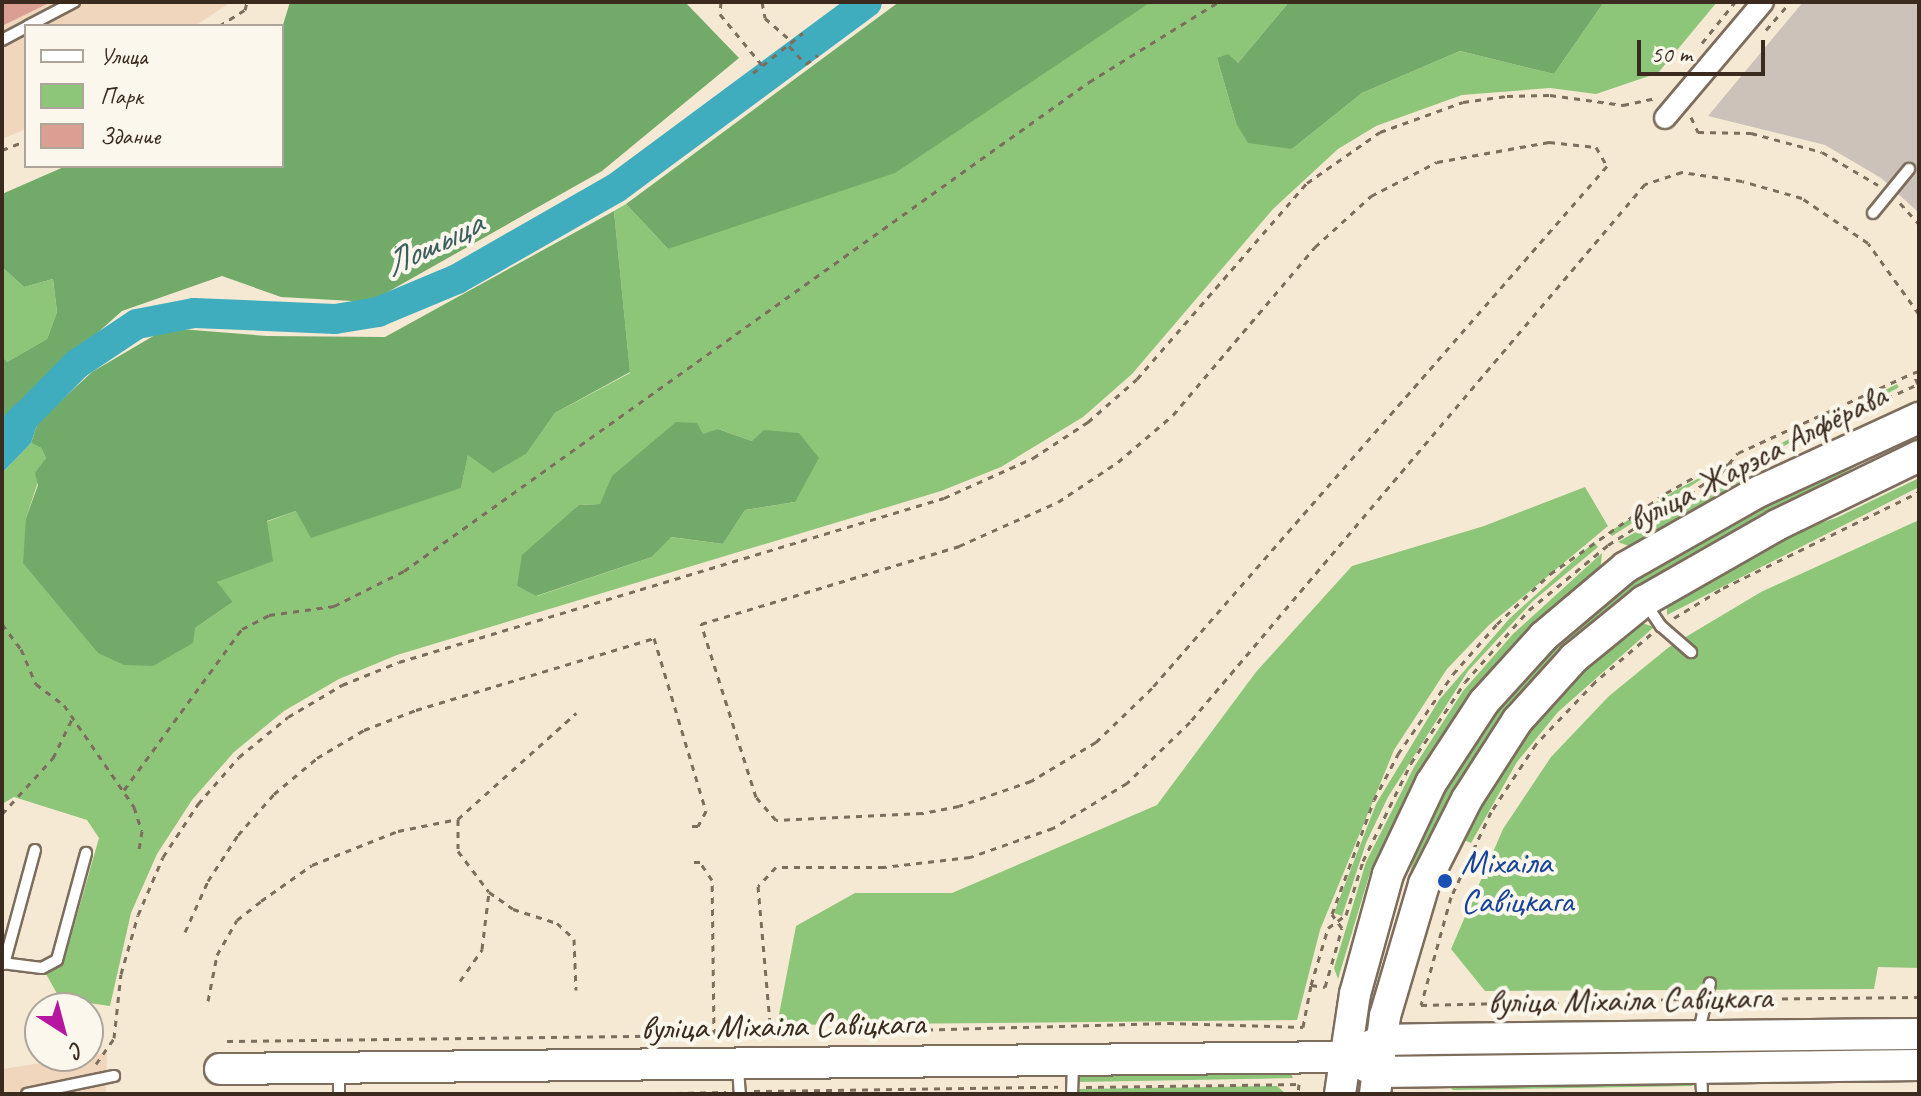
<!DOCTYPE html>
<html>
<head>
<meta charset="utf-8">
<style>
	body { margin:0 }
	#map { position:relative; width:1921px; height:1096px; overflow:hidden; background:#f6e9d3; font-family:Caveat,sans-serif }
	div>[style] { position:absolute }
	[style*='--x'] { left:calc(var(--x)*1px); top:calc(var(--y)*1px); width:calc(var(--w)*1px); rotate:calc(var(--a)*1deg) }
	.built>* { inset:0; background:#efd6bc }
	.industrial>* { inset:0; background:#cdc2b9 }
	.green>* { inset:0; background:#8ec679; transform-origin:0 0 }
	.forest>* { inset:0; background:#72ab69 }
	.water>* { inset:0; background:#40adbf }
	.river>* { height:30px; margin:-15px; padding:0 15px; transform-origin:15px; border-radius:15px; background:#40adbf }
	.building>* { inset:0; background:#db9e93 }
	.path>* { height:3px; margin-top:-1.5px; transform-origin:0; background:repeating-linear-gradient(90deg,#7c6d5d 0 6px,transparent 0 12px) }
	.roads { filter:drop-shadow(2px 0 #7c6d5d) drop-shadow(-2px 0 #7c6d5d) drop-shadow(0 2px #7c6d5d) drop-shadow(0 -2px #7c6d5d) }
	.lane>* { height:10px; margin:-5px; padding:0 5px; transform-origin:5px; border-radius:5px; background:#fff }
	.street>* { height:20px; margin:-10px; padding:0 10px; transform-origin:10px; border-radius:10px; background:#fff }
	.secondary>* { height:30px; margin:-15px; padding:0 15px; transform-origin:15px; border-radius:15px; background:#fff }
	.dots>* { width:22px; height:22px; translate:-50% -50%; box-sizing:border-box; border:4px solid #fbf7ec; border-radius:50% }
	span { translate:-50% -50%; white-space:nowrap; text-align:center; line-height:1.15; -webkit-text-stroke:8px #fbf7ec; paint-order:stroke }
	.street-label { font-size:34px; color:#3b2a1e }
	.transit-label { font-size:34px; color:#164399 }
	.left { translate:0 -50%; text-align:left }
	.water-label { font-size:36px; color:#3d5e5e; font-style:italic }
	.frame { position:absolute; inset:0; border:4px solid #3b2a1e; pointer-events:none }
	.legend { position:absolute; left:24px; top:24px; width:260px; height:144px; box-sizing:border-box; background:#fbf7ec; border:2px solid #aea59a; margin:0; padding:10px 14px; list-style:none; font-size:24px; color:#3b2a1e }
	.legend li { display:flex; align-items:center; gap:16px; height:40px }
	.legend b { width:40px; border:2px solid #aea59a }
	.north { position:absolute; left:24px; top:992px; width:80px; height:80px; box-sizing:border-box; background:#fbf7ec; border:2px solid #aea59a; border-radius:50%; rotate:144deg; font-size:22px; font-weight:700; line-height:32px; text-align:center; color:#3b2a1e }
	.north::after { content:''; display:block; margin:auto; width:28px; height:36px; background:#b5179e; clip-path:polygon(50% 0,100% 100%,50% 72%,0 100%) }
	.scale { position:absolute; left:1637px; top:40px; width:128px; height:36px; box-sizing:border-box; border:4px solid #3b2a1e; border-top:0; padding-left:10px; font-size:24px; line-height:28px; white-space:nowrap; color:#3b2a1e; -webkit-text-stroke:6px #fbf7ec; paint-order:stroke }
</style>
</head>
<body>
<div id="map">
	<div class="built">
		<div style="clip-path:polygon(2px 2px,231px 2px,195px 26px,26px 26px,26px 129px,2px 139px)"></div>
		<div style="clip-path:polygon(107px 1053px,106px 1094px,2px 1094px,2px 1069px)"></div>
	</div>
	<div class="industrial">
		<div style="clip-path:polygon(1803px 2px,1919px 2px,1919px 213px,1881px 178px,1825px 145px,1708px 116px)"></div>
	</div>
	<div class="green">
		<div style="clip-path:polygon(evenodd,1151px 2px,1289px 2px,1238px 63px,1217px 58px,1236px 123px,1292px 149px,1362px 93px,1460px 51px,1554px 74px,1604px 2px,1717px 2px,1658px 73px,1596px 94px,1550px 88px,1462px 95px,1376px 126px,1338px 149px,1273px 209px,1132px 374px,1083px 417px,1001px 467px,941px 491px,397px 655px,339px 679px,284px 711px,234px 752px,192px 800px,157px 854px,131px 913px,110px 1006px,60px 999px,46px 974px,64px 961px,99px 838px,87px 820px,14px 797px,2px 804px,2px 473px,31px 443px,41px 448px,46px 458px,26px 518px,195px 628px,233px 602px,217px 583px,266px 522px,296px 511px,461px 488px,468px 454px,527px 453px,555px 413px,630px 373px,614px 211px,626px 204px,668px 249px,1075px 49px,1151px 2px,718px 429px,752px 441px,795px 502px,745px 510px,723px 544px,670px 537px,652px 557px,537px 596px,517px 586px,579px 505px,600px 504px,718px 429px)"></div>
		<div style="clip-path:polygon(2px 267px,24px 287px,53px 279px,57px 312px,47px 339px,7px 362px,2px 356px)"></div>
		<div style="left:1897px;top:384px;width:4px;height:168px;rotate:63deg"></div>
		<div style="clip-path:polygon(1919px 431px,1658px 577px,1488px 738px,1431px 838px,1380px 982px,1421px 832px,1444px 785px,1500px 704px,1562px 637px,1653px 565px,1756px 507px)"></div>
		<div style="clip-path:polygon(1754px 465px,1756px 470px,1709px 503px,1634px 548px,1618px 542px)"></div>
		<div style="clip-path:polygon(1719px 468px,1612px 536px,1609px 532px,1676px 490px)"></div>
		<div style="clip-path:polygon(1919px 478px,1919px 487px,1667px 615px,1667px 602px,1779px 536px,1836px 518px)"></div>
		<div style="clip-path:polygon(1585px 487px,1608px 526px,1489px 625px,1447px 669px,1394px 750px,1320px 930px,1297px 1020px,777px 1025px,796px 926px,855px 893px,952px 893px,1157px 805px,1256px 672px,1352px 566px,1484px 526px)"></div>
		<div style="clip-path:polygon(1919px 520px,1919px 968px,1878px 967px,1874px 989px,1485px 991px,1451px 949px,1503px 829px,1551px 757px,1609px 696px,1669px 647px,1761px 592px)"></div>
		<div style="clip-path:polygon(1594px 542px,1598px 547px,1533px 601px,1468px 671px,1388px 797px,1366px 843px,1342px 916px,1334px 913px,1376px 804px,1439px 700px,1509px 619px)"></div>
		<div style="clip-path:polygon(1602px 553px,1600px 572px,1392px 833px,1369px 876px,1338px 979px,1334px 968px,1366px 862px,1414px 767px,1463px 691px,1513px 634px)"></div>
		<div style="clip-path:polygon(1639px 622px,1654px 627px,1558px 712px,1517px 762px,1471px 843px,1464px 840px,1487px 785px,1510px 750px,1585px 668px)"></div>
		<div style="clip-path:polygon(1289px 1069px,1293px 1078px,1079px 1082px,1078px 1077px,1082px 1070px)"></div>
		<div style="clip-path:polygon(1691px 1082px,1693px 1086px,1453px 1090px,1446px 1084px)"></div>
		<div style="clip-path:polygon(1277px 1086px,1286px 1094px,1079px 1094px,1079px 1089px)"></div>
	</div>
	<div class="forest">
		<div style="clip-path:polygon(290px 2px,685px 2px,739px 58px,602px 171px,370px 302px,281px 297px,222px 276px,122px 311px,2px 418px,2px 356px,7px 362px,47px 339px,57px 312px,53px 279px,24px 287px,2px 267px,2px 194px,66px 166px,282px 166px,282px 28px)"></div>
		<div style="clip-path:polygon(899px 2px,1151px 2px,895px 173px,668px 249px,626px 204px)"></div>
		<div style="clip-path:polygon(1289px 2px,1604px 2px,1554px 74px,1460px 51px,1362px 93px,1292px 149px,1248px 143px,1236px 123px,1217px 58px,1228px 54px,1238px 63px)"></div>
		<div style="clip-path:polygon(614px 211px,630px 372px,555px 413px,527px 453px,493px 473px,468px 455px,461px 488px,311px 538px,296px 511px,267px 521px,273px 561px,217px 582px,233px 602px,195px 628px,193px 643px,153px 666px,124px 665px,98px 653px,23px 563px,26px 518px,38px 485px,35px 473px,46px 458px,41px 448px,31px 443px,38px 422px,92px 372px,167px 328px,267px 336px,385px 337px)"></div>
		<div style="clip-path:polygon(676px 422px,697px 423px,703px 434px,718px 429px,752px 441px,764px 430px,799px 433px,819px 458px,795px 502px,745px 510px,723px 544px,671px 537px,652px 557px,536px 596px,517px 586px,522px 555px,579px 505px,600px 504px,612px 476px)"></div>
	</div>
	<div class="water">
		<div style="clip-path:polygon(16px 403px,38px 422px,31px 443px,2px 473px,2px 418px)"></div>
	</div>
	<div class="river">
		<div style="--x:2;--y:440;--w:107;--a:-45.4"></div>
		<div style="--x:77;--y:364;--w:72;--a:-33.7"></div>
		<div style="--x:137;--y:324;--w:58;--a:-10.9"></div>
		<div style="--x:194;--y:313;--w:141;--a:2.4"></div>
		<div style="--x:335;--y:319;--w:44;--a:-9.2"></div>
		<div style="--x:378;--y:312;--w:86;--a:-22.7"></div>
		<div style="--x:457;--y:279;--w:183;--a:-29.8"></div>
		<div style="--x:616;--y:188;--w:312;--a:-36.5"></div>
	</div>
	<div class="building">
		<div style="clip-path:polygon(2px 2px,51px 2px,2px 26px)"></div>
	</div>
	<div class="path">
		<div style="--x:721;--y:2;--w:12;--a:95"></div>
		<div style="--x:720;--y:14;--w:66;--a:50.5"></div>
		<div style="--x:762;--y:2;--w:16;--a:79"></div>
		<div style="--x:765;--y:18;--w:37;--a:41"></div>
		<div style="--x:219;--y:26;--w:31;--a:-32"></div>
		<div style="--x:245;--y:10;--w:8;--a:-76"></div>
		<div style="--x:1766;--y:30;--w:37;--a:-49"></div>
		<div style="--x:1702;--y:43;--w:53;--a:-51.2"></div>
		<div style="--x:789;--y:46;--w:25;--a:47"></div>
		<div style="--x:806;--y:64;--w:15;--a:-37"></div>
		<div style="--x:753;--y:73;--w:64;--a:-38.7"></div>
		<div style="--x:1691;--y:117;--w:17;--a:65"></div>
		<div style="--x:1698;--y:132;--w:53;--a:1.1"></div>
		<div style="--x:1751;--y:133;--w:73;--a:15"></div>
		<div style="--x:1822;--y:152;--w:65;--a:30.5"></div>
		<div style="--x:1549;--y:142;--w:47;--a:6.1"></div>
		<div style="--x:1596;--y:147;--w:22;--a:60"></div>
		<div style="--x:1607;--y:166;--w:692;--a:131.08"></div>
		<div style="--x:1152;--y:688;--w:78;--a:136"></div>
		<div style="--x:1096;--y:742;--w:76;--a:149"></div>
		<div style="--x:1031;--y:781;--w:76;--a:160.9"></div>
		<div style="--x:959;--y:806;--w:38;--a:169"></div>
		<div style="--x:922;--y:813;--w:146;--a:177.3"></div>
		<div style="--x:776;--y:820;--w:30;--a:-131"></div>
		<div style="--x:756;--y:797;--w:182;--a:-107.6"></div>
		<div style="--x:701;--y:624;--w:270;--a:-16.8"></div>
		<div style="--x:959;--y:546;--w:108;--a:-24"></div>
		<div style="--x:1058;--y:502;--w:72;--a:-33.7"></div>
		<div style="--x:1118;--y:462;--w:72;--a:-40.5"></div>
		<div style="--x:1173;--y:415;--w:220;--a:-49.8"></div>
		<div style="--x:1315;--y:247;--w:76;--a:-42.3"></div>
		<div style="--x:1371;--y:196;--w:74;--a:-27.3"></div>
		<div style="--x:1437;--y:162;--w:114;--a:-10.1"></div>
		<div style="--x:2;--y:150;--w:26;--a:-21"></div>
		<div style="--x:1900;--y:203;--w:28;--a:48"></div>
		<div style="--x:1919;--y:314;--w:87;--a:-125.7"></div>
		<div style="--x:1868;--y:243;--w:80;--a:-145.7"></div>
		<div style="--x:1802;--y:198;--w:62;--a:-164.2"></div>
		<div style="--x:1742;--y:181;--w:61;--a:-171.5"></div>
		<div style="--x:1682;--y:172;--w:39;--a:162"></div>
		<div style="--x:1645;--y:184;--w:705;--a:130.22"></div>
		<div style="--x:1190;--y:722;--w:88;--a:135.9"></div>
		<div style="--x:1127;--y:783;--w:87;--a:148.7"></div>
		<div style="--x:1053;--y:828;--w:88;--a:160.7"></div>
		<div style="--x:970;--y:857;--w:87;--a:173.4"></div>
		<div style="--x:884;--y:867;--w:108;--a:180"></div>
		<div style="--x:776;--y:867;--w:26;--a:133"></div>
		<div style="--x:758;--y:886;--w:149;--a:85"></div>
		<div style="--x:771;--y:1034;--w:397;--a:-1.6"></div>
		<div style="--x:1168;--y:1023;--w:135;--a:1.7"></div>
		<div style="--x:1303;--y:1027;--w:43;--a:-79.2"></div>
		<div style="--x:1311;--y:985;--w:14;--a:8"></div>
		<div style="--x:1325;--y:987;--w:61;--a:-73.9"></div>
		<div style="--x:1342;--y:928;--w:17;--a:-126"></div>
		<div style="--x:1332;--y:914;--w:121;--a:-69.8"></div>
		<div style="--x:1374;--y:800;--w:52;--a:-62.4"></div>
		<div style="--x:1398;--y:754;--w:97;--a:-55.5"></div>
		<div style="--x:1453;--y:674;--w:67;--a:-48.7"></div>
		<div style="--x:1497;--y:624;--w:73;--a:-43.3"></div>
		<div style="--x:1550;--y:574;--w:141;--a:-34.9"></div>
		<div style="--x:1666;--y:493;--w:55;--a:-29.4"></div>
		<div style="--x:1714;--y:466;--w:31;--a:-6"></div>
		<div style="--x:1745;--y:463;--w:190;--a:-24.5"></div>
		<div style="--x:1918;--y:384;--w:12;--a:-114"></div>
		<div style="--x:1913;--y:373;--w:6;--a:-18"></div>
		<div style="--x:1674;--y:618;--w:57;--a:-31.5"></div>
		<div style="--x:1723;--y:588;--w:218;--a:-26.1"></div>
		<div style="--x:2;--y:624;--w:31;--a:53"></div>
		<div style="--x:21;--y:649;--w:38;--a:67"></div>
		<div style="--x:36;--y:684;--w:35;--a:37"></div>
		<div style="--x:64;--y:705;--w:124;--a:55.5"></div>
		<div style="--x:134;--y:807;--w:25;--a:72"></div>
		<div style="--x:142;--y:831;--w:19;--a:99"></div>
		<div style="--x:1651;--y:634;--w:74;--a:139.4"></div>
		<div style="--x:1595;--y:682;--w:86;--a:133.6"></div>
		<div style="--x:1536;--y:744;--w:82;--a:123.5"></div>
		<div style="--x:1491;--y:812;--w:94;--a:115.2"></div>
		<div style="--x:1451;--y:897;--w:112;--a:105.5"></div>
		<div style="--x:1421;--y:1005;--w:273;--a:-1.3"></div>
		<div style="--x:124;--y:790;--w:200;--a:-53.8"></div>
		<div style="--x:242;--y:629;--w:30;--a:-27"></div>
		<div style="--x:269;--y:615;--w:66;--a:-7.9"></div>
		<div style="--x:334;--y:606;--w:78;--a:-26.6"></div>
		<div style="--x:404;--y:571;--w:842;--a:-35.52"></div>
		<div style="--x:1089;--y:82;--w:152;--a:-31.8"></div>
		<div style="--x:2;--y:814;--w:76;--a:-47.7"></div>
		<div style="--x:53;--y:758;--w:43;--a:-64"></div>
		<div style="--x:458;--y:819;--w:32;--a:90"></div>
		<div style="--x:458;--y:851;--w:51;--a:52.9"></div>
		<div style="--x:185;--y:932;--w:56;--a:-65.7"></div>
		<div style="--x:208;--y:881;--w:55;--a:-56.9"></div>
		<div style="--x:238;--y:835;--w:55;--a:-48.7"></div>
		<div style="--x:274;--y:794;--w:56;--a:-39.9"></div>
		<div style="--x:317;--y:758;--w:55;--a:-30.8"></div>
		<div style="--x:364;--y:730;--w:56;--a:-21"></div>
		<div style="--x:416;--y:710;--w:249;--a:-16.8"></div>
		<div style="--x:654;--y:638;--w:181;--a:73.3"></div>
		<div style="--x:706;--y:811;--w:17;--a:118"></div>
		<div style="--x:698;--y:826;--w:7;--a:180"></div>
		<div style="--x:460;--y:981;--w:39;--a:-55"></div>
		<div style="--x:482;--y:949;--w:57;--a:-83"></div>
		<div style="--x:489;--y:892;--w:29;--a:35"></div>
		<div style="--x:513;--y:909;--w:46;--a:17.7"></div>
		<div style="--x:557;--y:923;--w:23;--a:43"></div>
		<div style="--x:574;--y:939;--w:51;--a:87.8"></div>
		<div style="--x:1311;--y:985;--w:59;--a:-73.4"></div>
		<div style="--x:1328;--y:928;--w:22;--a:-36"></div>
		<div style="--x:1346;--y:915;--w:57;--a:-72.5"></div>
		<div style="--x:1363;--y:861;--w:109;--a:-63.9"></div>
		<div style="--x:1411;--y:763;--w:97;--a:-56.3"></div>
		<div style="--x:1465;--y:682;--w:96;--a:-48.4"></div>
		<div style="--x:1529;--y:610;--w:102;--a:-39.4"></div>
		<div style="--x:1608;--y:545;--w:134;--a:-32.5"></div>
		<div style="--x:1721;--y:473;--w:26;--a:-50"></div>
		<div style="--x:1738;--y:453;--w:192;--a:-24.6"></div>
		<div style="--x:1722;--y:999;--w:197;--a:-0.6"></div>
		<div style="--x:208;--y:1001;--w:47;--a:-78.9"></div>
		<div style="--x:217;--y:955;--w:40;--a:-60.3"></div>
		<div style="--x:237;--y:920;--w:31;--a:-38"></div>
		<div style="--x:261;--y:901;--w:62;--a:-35.2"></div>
		<div style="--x:312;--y:865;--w:92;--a:-21.6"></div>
		<div style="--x:398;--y:831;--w:61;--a:-11.3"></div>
		<div style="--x:458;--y:819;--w:159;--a:-41.9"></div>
		<div style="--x:227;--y:1041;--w:487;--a:-0.7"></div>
		<div style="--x:714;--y:1035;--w:155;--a:-90.7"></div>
		<div style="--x:712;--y:880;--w:22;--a:-124"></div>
		<div style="--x:700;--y:862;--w:8;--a:180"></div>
		<div style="--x:96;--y:1064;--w:32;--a:-55"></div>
		<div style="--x:114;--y:1038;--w:64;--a:-83.8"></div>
		<div style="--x:121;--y:974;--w:61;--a:-73.9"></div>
		<div style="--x:138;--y:915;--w:63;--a:-66.7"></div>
		<div style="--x:163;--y:857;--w:64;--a:-56.6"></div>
		<div style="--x:198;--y:804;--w:62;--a:-48.9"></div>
		<div style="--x:239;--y:757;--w:63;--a:-39.2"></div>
		<div style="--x:288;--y:717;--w:63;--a:-30.7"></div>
		<div style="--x:342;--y:685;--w:61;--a:-22"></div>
		<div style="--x:399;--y:662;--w:569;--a:-16.75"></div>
		<div style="--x:944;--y:498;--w:98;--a:-24.2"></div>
		<div style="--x:1033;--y:458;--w:66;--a:-33.2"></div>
		<div style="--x:1088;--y:422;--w:65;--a:-41.3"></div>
		<div style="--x:1137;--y:379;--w:259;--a:-49.1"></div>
		<div style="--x:1307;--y:183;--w:89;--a:-34.9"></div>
		<div style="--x:1380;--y:132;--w:88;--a:-19.9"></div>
		<div style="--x:1463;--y:102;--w:44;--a:-7.8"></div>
		<div style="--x:1507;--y:96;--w:43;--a:-1.3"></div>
		<div style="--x:1550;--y:95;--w:74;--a:7.8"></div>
		<div style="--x:1623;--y:105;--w:35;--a:-12"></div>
		<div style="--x:1086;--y:1087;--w:213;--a:-0.8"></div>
		<div style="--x:1299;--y:1084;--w:10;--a:96"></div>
		<div style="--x:754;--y:1091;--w:304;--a:-0.8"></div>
		<div style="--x:628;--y:1094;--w:98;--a:-1.2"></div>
	</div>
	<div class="roads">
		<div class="lane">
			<div style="--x:28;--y:26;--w:52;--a:-27.6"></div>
			<div style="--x:2;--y:40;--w:27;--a:-28"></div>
			<div style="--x:1873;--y:213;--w:57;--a:-50.7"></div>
			<div style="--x:1646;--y:604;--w:27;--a:56"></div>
			<div style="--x:1661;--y:626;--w:40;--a:41"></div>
			<div style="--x:2;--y:963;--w:40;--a:7.1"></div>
			<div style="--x:42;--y:968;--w:17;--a:-28"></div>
			<div style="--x:57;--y:960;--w:111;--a:-74.8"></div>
			<div style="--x:4;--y:964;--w:118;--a:-74.8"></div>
			<div style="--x:1698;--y:1035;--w:53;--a:-77"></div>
			<div style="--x:738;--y:1068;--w:26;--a:86"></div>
			<div style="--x:1701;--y:1073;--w:21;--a:87"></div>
			<div style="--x:27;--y:1094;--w:89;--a:-11.7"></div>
			<div style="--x:339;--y:1094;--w:22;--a:-90"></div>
			<div style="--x:1072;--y:1094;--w:32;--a:-88"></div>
		</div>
		<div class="street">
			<div style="--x:1665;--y:118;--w:152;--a:-49.8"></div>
		</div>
		<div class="secondary">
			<div style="--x:1366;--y:1048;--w:18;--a:-27"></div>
			<div style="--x:1382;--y:1040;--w:50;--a:-1.1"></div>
			<div style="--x:1432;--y:1039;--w:487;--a:-0.6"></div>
			<div style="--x:220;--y:1069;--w:1126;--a:-0.61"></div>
			<div style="--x:1346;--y:1057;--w:35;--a:25"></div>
			<div style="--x:1378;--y:1072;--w:541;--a:-0.74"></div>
			<div style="--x:1340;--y:1094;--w:101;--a:-81.5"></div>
			<div style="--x:1355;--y:994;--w:124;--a:-74.6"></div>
			<div style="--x:1388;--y:874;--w:101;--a:-64.7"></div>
			<div style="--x:1431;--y:783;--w:97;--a:-56.8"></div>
			<div style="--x:1484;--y:702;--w:89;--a:-47.7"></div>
			<div style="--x:1544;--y:636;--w:107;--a:-40.1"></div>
			<div style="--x:1626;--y:567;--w:154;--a:-29.6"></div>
			<div style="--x:1760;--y:491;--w:175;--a:-24.7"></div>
			<div style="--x:1375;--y:1094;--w:79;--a:-82.7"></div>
			<div style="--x:1385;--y:1016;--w:138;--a:-73.5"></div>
			<div style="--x:1424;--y:884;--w:95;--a:-63.2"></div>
			<div style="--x:1467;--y:799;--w:93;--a:-57.3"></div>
			<div style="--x:1517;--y:721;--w:85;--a:-47.9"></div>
			<div style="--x:1574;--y:658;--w:90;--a:-39.2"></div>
			<div style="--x:1644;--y:601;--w:153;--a:-29.7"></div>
			<div style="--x:1777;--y:525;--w:158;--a:-25.9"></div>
		</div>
	</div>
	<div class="dots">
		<div style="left:1445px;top:881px;background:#1a4fb4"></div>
	</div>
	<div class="street-label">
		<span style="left:1757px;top:457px;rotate:-27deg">вуліца Жарэса Алфёрава</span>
		<span style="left:1630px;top:999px;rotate:-1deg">вуліца Міхаіла Савіцкага</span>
		<span style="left:783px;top:1025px;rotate:-1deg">вуліца Міхаіла Савіцкага</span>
	</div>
	<div class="transit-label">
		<span class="left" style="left:1461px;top:881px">Міхаіла<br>Савіцкага</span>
	</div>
	<div class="water-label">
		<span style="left:433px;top:244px;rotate:-26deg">Лошыца</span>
	</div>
	<div class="frame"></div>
	<ul class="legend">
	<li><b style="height:10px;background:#fff"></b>Улица</li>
	<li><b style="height:22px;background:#8ec679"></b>Парк</li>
	<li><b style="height:22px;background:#db9e93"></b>Здание</li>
	</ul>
	<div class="north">С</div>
	<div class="scale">50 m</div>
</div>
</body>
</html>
